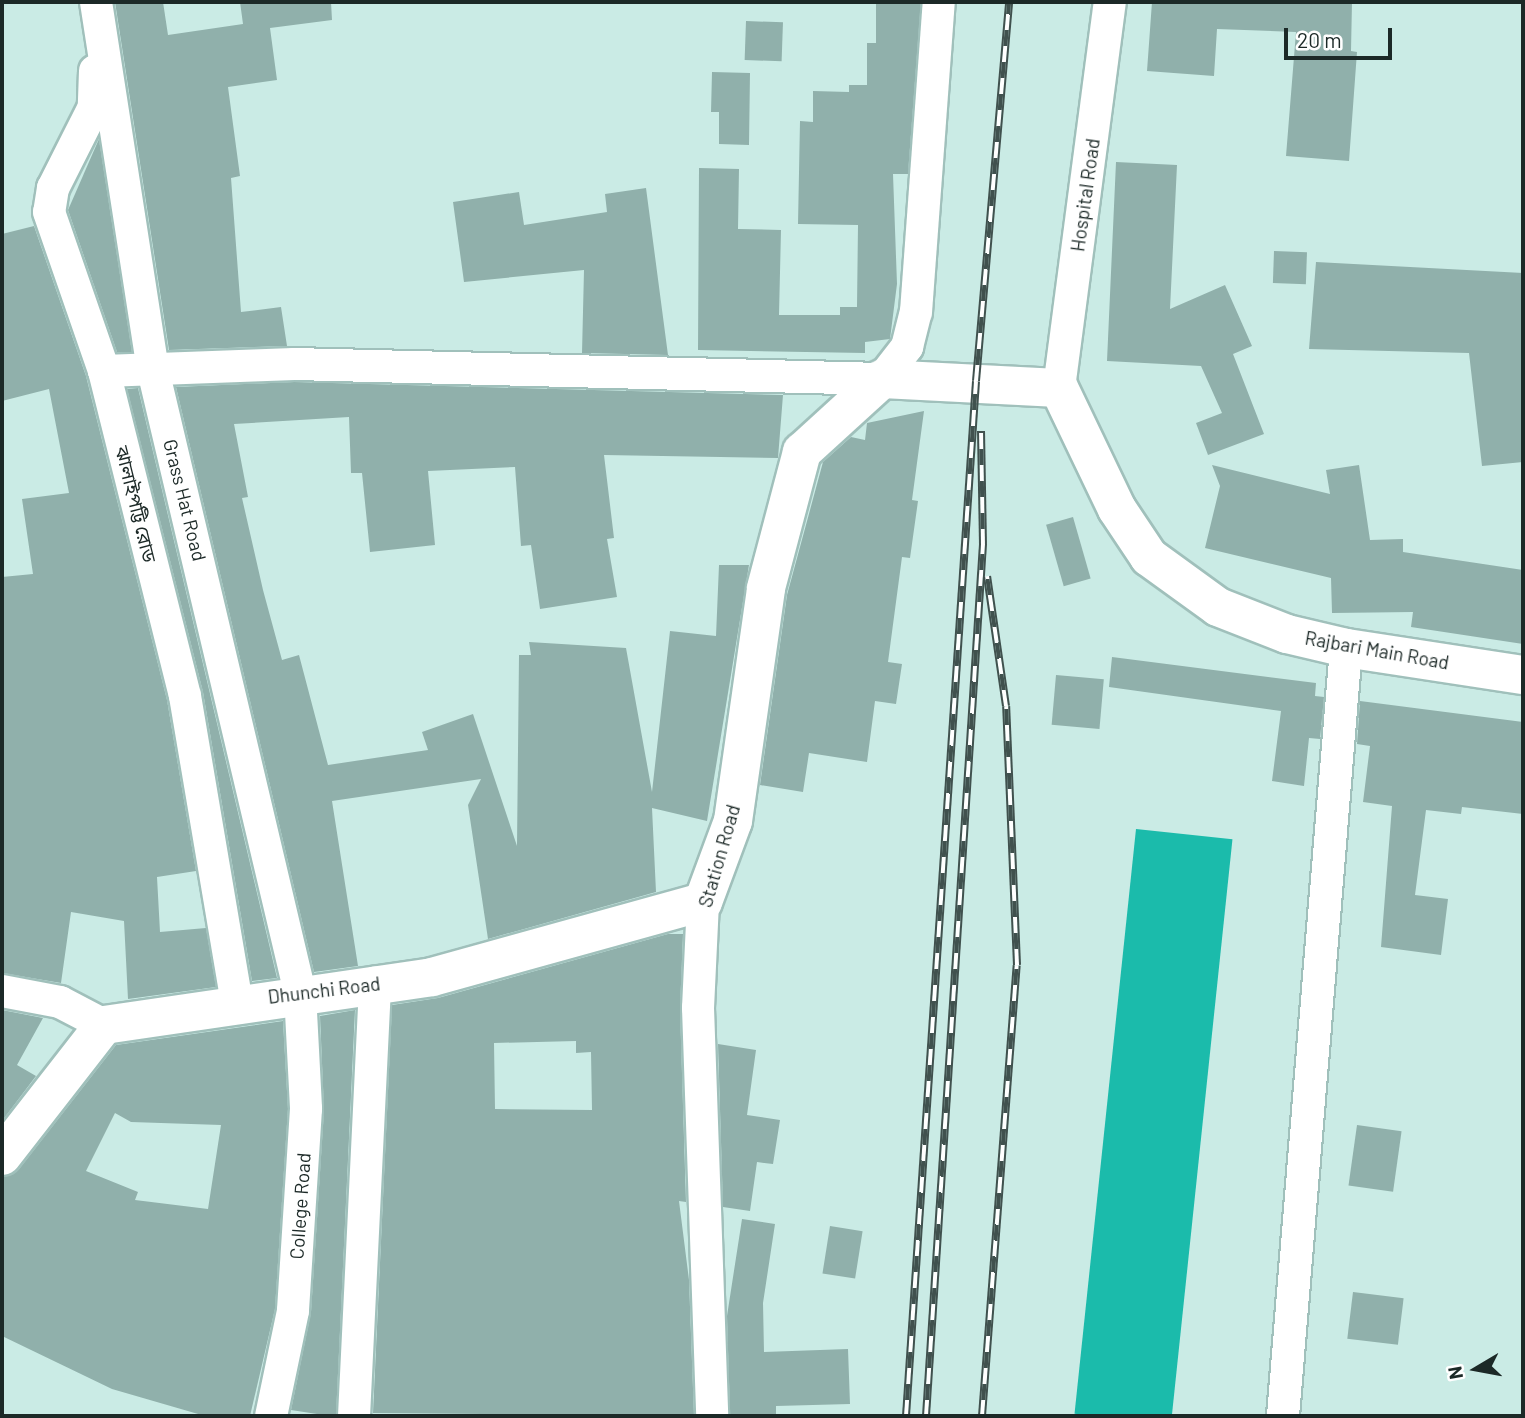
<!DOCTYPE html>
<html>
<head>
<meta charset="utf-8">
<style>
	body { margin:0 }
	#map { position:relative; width:1525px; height:1418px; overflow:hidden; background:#caebe5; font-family:Barlow,"Noto Sans Bengali",sans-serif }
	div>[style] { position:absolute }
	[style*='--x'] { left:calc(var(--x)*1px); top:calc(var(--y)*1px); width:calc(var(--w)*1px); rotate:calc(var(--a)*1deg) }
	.forest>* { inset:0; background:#1bbbab; transform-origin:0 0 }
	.building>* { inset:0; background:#90b0ab; transform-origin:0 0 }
	.roads { filter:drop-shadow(2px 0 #a0c0bb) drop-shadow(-2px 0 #a0c0bb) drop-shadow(0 2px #a0c0bb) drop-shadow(0 -2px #a0c0bb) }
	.street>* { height:32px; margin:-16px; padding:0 16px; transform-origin:16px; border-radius:16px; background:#fff }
	.secondary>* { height:38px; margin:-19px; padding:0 19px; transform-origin:19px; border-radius:19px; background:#fff }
	.rail>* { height:8px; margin-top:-4px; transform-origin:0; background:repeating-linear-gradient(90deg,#fff 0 16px,#40514e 0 32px); box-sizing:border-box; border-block:2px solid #40514e }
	span { translate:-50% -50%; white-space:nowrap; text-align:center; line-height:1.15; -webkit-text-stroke:5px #fff; paint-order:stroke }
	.street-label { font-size:19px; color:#1c2927 }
	.frame { position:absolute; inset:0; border:4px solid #1c2927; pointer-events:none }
	.north { position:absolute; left:1441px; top:1334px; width:70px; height:70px; -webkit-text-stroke:5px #fff; paint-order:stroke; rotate:260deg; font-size:19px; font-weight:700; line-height:28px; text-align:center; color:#1c2927 }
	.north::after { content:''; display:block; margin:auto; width:24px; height:32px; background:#1c2927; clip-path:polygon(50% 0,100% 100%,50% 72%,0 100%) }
	.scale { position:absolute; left:1284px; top:28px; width:108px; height:32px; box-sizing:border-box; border:4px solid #1c2927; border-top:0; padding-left:9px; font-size:21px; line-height:24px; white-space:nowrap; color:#1c2927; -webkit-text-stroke:5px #fff; paint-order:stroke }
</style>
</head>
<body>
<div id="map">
	<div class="forest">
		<div style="left:1136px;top:829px;width:97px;height:588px;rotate:6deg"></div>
	</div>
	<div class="building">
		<div style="clip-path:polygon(115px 2px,163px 2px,168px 35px,243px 24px,240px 2px,331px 2px,332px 20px,270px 28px,277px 80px,228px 87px,240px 176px,231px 178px,241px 312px,281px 307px,287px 346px,169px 350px)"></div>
		<div style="clip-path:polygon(876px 2px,921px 2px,908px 174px,893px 174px,897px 284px,890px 339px,865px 342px,865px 353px,698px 350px,699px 168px,739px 169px,738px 229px,781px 230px,779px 315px,840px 315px,840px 307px,857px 307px,858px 225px,798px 224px,800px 121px,813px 122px,813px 91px,849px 92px,849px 85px,867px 85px,867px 43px,876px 43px)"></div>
		<div style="clip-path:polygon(1152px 2px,1352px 2px,1351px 51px,1357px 52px,1349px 161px,1286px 156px,1296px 32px,1217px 29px,1214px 76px,1147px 71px)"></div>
		<div style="left:746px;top:21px;width:37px;height:39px;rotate:2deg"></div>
		<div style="clip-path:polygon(712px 72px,750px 73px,749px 145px,719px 144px,719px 112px,711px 112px)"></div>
		<div style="clip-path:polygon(99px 139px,132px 352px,117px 352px,68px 210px)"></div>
		<div style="clip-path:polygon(1116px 162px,1177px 165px,1170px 309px,1225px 285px,1252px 346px,1233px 354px,1264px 434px,1208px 455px,1196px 423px,1222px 413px,1201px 366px,1107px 361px)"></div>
		<div style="clip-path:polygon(646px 188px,668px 355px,582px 353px,584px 270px,464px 282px,453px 202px,519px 192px,524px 225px,607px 212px,605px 194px)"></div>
		<div style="clip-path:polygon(34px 226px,86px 376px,167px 700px,196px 871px,157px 877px,160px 932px,206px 928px,216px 987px,128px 999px,124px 921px,71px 912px,61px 983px,2px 973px,2px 577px,33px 574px,22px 499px,69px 493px,49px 389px,2px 401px,2px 234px)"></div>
		<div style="left:1274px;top:251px;width:33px;height:32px;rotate:2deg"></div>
		<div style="clip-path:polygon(1316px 262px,1523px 273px,1523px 462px,1482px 466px,1469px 353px,1309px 349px)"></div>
		<div style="clip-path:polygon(294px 382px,783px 395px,778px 458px,604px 455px,614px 538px,607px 539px,617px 597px,540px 609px,531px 545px,521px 546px,515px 467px,428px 471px,435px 545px,370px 552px,362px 473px,351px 473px,349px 417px,234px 424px,248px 497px,242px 498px,263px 590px,282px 660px,299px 655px,328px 765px,428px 750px,422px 732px,473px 714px,517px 846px,519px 655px,531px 655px,529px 642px,626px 648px,652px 792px,670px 631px,716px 636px,719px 565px,749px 565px,707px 821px,652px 808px,656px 892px,488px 939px,468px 805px,481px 779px,332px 801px,358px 966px,314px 972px,176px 387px)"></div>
		<div style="clip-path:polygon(138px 388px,277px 978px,252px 981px,203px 692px,127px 389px)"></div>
		<div style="clip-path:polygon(924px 411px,912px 500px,918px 501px,910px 558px,902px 557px,888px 662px,902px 664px,896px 704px,875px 701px,867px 762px,809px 753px,803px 792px,760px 785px,787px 595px,823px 462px,851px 437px,865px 440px,867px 423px)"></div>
		<div style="clip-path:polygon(1212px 465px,1330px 494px,1326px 470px,1359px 465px,1370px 540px,1403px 539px,1403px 552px,1523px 570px,1523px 644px,1411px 627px,1413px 612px,1332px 613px,1331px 578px,1205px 548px,1220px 486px)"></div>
		<div style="left:1073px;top:517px;width:64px;height:28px;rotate:74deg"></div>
		<div style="clip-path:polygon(1112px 657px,1316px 683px,1315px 696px,1324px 697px,1320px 739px,1309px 738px,1304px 786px,1272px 781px,1281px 711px,1109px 687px)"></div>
		<div style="left:1056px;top:675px;width:48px;height:50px;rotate:5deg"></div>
		<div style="clip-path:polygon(1360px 701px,1523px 722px,1523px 814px,1462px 807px,1461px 814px,1426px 810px,1415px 895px,1448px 899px,1441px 955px,1381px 947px,1392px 806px,1363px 802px,1370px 746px,1357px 744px)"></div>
		<div style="clip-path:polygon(evenodd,668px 934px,683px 934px,680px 1009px,686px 1202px,679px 1201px,689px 1280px,694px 1416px,373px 1413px,392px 1005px,438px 998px,668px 934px,576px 1041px,576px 1053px,591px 1052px,592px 1110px,495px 1109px,494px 1043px,576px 1041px)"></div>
		<div style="clip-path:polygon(2px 1010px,43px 1018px,17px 1065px,36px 1076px,2px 1121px)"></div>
		<div style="clip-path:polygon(355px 1010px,336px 1416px,330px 1416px,291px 1410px,311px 1312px,324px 1110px,320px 1016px)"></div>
		<div style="clip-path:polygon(evenodd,283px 1021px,288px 1109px,275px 1309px,250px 1416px,205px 1416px,112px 1389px,2px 1336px,2px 1177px,19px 1169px,116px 1045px,283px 1021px,115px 1113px,131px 1122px,221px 1125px,208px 1209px,135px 1200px,138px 1192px,86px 1171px,115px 1113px)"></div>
		<div style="clip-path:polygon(718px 1044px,756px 1050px,747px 1115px,780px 1120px,773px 1164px,757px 1162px,750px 1211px,723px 1207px)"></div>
		<div style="left:1357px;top:1125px;width:45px;height:61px;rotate:8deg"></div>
		<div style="clip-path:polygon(742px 1219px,775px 1224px,763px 1303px,764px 1352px,848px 1349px,850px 1404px,776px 1406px,776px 1416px,730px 1416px,727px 1316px)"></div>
		<div style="left:830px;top:1226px;width:33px;height:48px;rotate:9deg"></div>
		<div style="left:1353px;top:1292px;width:51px;height:47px;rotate:7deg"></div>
	</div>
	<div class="roads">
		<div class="street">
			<div style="--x:96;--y:2;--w:372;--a:81.2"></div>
			<div style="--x:153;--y:370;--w:640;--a:76.72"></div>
			<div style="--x:300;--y:993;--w:116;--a:87"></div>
			<div style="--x:306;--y:1109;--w:202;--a:93.7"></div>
			<div style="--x:293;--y:1311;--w:107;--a:101.8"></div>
			<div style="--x:95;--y:71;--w:36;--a:92"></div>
			<div style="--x:94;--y:107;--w:91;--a:116.8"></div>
			<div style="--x:53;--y:188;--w:24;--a:99"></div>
			<div style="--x:49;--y:212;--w:168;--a:70.9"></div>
			<div style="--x:104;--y:371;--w:335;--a:76"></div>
			<div style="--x:185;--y:696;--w:310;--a:80.4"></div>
			<div style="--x:104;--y:371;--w:190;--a:-2.1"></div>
			<div style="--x:294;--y:364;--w:588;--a:1.46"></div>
			<div style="--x:882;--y:379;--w:41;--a:-52"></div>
			<div style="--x:907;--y:347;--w:36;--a:-76"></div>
			<div style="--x:916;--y:312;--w:311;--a:-85.8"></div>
			<div style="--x:1059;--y:388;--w:389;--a:-82.5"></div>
			<div style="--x:703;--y:902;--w:106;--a:92.7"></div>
			<div style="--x:698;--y:1008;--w:408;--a:88"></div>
			<div style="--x:2;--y:991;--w:59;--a:10.7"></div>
			<div style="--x:60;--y:1002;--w:50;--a:27.6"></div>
			<div style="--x:354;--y:1416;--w:434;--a:-87.2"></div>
			<div style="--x:1283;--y:1416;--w:771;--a:-85.31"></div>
		</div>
		<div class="secondary">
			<div style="--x:2;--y:1156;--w:166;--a:-52.1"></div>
			<div style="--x:104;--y:1025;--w:331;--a:-8.3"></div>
			<div style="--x:432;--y:977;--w:281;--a:-15.5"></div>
			<div style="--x:703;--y:902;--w:86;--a:-69.7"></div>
			<div style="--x:733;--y:821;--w:235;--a:-81.9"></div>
			<div style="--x:766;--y:588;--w:141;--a:-75.2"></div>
			<div style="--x:802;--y:452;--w:108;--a:-42.4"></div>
			<div style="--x:882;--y:379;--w:177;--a:2.9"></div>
			<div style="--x:1059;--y:388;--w:134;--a:64.4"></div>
			<div style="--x:1117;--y:509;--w:58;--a:56.3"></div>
			<div style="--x:1149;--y:557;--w:85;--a:35.9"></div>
			<div style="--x:1218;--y:607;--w:74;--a:21.4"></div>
			<div style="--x:1287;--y:634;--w:61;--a:13.3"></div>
			<div style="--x:1346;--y:648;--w:179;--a:8.7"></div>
		</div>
	</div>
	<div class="rail">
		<div style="--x:906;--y:1416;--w:1037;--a:-86.13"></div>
		<div style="--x:976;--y:381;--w:380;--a:-85"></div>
		<div style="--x:926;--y:1416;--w:873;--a:-86.26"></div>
		<div style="--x:983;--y:545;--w:114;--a:-91"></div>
		<div style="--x:982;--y:1416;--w:452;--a:-85.6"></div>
		<div style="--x:1017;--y:965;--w:259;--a:-92.4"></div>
		<div style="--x:1006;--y:706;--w:131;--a:-98.3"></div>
	</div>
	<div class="street-label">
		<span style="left:1085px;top:195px;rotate:-82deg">Hospital Road</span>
		<span style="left:185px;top:500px;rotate:76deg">Grass Hat Road</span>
		<span style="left:136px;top:504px;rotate:76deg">ঝালাইপট্টি রোড</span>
		<span style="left:1377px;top:650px;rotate:10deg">Rajbari Main Road</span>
		<span style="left:719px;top:856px;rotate:-74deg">Station Road</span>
		<span style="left:324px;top:990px;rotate:-7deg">Dhunchi Road</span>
		<span style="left:300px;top:1206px;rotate:-86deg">College Road</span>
	</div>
	<div class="frame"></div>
	<div class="north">N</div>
	<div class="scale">20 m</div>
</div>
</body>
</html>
